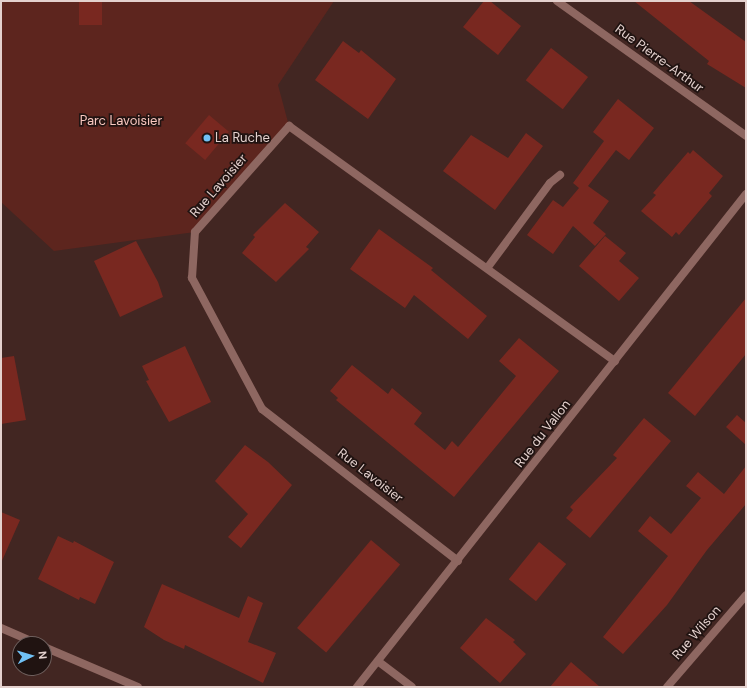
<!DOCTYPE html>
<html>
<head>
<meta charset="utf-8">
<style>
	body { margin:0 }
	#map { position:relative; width:747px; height:688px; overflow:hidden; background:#422622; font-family:"DM Sans",sans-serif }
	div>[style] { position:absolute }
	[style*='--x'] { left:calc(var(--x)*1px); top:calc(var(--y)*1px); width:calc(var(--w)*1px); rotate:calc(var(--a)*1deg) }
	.green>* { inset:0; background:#5d251e }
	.building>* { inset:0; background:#792820; transform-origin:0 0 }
	.lane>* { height:8px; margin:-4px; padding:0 4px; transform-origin:4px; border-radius:4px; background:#8e6761 }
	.street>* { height:8px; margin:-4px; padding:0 4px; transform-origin:4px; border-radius:4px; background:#8e6761 }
	.dots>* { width:11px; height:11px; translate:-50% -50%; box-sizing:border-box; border:2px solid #201311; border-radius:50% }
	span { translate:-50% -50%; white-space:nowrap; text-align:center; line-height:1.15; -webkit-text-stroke:3.5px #201311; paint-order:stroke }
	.street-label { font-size:13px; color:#e4d1ce }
	.park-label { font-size:13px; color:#fac8c0 }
	.poi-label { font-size:13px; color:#e4d1ce }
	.left { translate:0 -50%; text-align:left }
	.frame { position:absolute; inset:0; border:2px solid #e4d1ce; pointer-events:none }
	.north { position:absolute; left:12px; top:636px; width:40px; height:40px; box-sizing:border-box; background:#201311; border:1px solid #6e5f5d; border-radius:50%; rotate:85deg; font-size:11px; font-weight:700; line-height:16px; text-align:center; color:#e4d1ce }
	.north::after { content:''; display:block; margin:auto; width:14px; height:18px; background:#71c1f5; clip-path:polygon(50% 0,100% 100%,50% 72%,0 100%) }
</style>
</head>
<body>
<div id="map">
	<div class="green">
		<div style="clip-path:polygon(1px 1px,334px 1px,278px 85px,289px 126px,195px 232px,54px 251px,1px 202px)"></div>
	</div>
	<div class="building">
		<div style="left:79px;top:1px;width:23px;height:24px"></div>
		<div style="clip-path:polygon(484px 1px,490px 1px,521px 26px,498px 55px,463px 27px)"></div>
		<div style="clip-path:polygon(634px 1px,689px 1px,746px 42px,746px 88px,707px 64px,709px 61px)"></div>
		<div style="clip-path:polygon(343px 41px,359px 53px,361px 50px,396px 79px,368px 119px,315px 80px)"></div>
		<div style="left:551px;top:48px;width:47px;height:41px;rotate:38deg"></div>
		<div style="clip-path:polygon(618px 99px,654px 128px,629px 160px,616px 150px,588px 186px,609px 201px,593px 223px,606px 234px,595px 246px,573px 226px,553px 254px,527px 235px,553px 200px,563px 207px,579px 188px,573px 183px,604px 141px,593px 132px)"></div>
		<div style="left:209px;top:115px;width:26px;height:37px;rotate:40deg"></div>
		<div style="clip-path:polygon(526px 133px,543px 146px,495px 210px,443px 171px,471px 135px,508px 158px)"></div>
		<div style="clip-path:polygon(693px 150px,723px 176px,709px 193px,712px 196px,679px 235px,676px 232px,672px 237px,641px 211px,656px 195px,653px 193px,688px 152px,690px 154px)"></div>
		<div style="clip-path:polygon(285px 203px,319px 232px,306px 247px,309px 249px,276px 282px,242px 253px,255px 237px,253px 235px)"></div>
		<div style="clip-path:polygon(379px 229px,433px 268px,431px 270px,487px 316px,468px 339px,414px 295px,405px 308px,350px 269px)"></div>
		<div style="clip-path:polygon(605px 236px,626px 253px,619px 261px,639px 278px,619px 301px,579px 266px)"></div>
		<div style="clip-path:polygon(136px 241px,158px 282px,163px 297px,120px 317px,94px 261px)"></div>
		<div style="clip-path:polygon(746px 298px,746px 354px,695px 416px,668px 393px)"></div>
		<div style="clip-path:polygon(519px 338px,559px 371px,454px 497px,336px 400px,338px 398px,330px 391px,352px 365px,388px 394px,392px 388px,422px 413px,414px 424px,445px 450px,452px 441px,458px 447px,516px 376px,499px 361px)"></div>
		<div style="clip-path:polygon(185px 346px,211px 402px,169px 422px,146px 381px,149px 380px,142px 366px)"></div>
		<div style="clip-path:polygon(14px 356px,26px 420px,1px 424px,1px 358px)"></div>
		<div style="clip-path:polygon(737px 415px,746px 423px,746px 445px,726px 427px)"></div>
		<div style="clip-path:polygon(644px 418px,671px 441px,590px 538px,566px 518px,573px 510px,570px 507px,617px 458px,613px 455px)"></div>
		<div style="clip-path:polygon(245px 445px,268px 462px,292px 485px,241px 548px,228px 537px,248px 514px,215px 481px)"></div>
		<div style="clip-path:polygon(746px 466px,746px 504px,707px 550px,667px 605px,623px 654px,603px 637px,668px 556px,638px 531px,650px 516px,671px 534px,701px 498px,686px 486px,698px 472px,724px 494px)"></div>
		<div style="clip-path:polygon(1px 512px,20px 520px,1px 563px)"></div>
		<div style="clip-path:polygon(58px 536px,73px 543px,74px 541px,114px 562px,95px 604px,80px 597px,79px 600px,38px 579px)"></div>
		<div style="left:371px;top:540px;width:38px;height:115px;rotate:40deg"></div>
		<div style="left:539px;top:542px;width:35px;height:48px;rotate:39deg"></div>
		<div style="clip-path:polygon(162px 584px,239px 618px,248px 596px,263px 603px,248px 642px,276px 653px,263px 683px,185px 645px,184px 649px,164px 640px,144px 627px)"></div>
		<div style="clip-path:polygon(486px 618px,515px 640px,513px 642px,526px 654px,500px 683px,460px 648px)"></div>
		<div style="clip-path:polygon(571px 662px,600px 687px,550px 687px)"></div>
	</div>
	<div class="lane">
		<div style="--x:488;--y:267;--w:104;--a:-53.6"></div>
		<div style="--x:550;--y:183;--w:13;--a:-39"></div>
	</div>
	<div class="street">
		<div style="--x:557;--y:1;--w:232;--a:35.5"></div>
		<div style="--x:458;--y:561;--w:248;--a:-142.2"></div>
		<div style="--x:262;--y:409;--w:149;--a:-118.1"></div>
		<div style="--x:192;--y:278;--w:46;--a:-86.3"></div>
		<div style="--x:195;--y:232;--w:142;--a:-48.4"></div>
		<div style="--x:289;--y:126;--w:402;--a:35.8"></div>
		<div style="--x:1;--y:628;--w:40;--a:23.4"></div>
		<div style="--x:44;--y:647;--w:102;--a:23.1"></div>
		<div style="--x:379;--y:662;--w:41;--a:37.1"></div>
		<div style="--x:357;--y:687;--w:628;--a:-51.72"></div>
		<div style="--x:667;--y:687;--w:121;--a:-49.3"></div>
	</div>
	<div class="dots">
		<div style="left:207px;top:138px;background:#71c1f5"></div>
	</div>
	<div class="street-label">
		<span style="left:659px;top:59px;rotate:36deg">Rue Pierre-Arthur</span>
		<span style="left:219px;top:186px;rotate:-49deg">Rue Lavoisier</span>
		<span style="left:543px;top:434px;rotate:-52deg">Rue du Vallon</span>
		<span style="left:370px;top:476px;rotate:38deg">Rue Lavoisier</span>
		<span style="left:697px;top:633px;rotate:-49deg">Rue Wilson</span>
	</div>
	<div class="park-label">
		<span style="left:121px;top:121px">Parc Lavoisier</span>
	</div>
	<div class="poi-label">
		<span class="left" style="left:215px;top:138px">La Ruche</span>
	</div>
	<div class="frame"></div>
	<div class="north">N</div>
</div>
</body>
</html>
